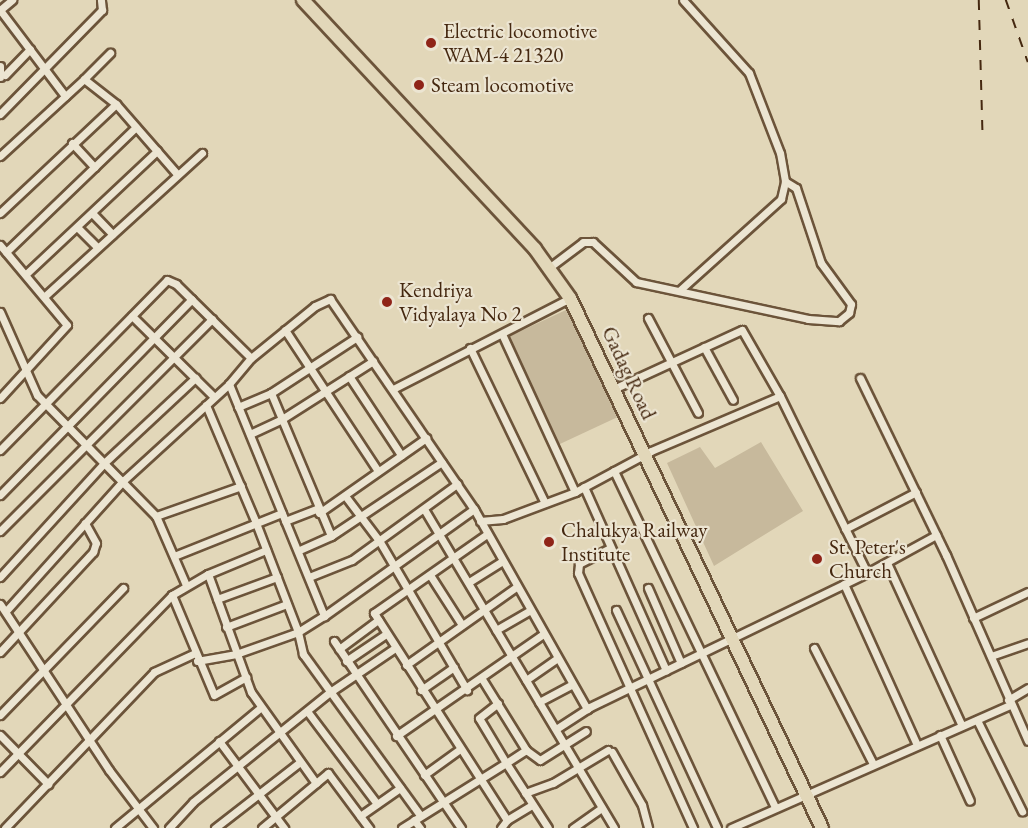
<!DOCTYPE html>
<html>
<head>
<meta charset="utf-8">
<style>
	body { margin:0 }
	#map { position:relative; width:1028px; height:828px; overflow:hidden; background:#e2d7b9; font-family:"EB Garamond",serif }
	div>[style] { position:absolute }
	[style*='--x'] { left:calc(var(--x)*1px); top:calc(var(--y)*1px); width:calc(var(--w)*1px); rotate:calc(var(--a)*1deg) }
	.green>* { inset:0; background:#c7b99c; transform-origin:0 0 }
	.roads { filter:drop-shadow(2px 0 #6c543a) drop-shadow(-2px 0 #6c543a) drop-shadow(0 2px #6c543a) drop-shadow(0 -2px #6c543a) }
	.street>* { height:7px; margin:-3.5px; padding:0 3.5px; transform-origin:3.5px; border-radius:3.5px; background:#ece5d2 }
	.highway>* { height:12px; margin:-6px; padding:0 6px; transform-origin:6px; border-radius:6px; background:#e2d7b9 }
	.rail>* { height:1.5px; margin-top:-0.75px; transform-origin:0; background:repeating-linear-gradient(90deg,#452810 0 10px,transparent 0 20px) }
	.dots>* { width:16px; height:16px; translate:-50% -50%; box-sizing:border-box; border:3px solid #ece5d2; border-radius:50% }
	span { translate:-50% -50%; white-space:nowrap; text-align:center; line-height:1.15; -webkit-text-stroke:4.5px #ece5d2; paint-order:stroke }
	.poi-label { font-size:21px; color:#452810 }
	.left { translate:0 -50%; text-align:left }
	.street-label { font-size:21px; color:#452810 }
</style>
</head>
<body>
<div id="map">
	<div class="green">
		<div style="left:568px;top:309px;width:119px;height:65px;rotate:65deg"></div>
		<div style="clip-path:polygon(761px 442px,803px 511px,714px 566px,667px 463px,700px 447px,715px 468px)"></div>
	</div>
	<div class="roads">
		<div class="street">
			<div style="--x:0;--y:10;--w:108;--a:52.9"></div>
			<div style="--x:0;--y:10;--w:16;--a:-40"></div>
			<div style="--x:0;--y:66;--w:11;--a:90"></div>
			<div style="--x:5;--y:75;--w:36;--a:-46"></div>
			<div style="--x:84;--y:79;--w:37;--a:-45"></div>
			<div style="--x:0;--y:114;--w:146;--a:-45.6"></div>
			<div style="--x:102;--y:10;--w:10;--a:-96"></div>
			<div style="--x:72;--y:143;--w:33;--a:47"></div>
			<div style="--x:0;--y:156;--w:114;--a:-42.5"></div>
			<div style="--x:84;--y:79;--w:41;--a:38"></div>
			<div style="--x:116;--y:104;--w:93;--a:48.9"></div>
			<div style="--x:0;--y:213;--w:159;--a:-43.2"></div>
			<div style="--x:93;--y:214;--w:28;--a:46"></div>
			<div style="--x:77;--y:227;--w:28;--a:45"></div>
			<div style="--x:0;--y:245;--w:104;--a:50.1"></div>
			<div style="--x:67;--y:325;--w:99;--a:132.5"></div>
			<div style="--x:6;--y:252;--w:180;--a:-43.9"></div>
			<div style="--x:554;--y:264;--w:36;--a:-37"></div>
			<div style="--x:583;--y:242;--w:10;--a:0"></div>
			<div style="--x:593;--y:242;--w:59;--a:42.9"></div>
			<div style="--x:636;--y:282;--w:176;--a:12.1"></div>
			<div style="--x:808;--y:319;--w:31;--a:4"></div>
			<div style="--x:839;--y:321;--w:13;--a:-39"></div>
			<div style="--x:849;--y:313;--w:9;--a:-77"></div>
			<div style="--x:851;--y:304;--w:51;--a:-126.2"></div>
			<div style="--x:821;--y:263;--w:79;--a:-108.4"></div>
			<div style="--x:796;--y:188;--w:13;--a:-148"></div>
			<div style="--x:26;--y:274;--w:180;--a:-43.2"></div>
			<div style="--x:680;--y:290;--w:136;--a:-42"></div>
			<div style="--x:781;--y:199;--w:18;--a:-77"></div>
			<div style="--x:785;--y:181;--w:28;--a:-100"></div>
			<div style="--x:780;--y:153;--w:86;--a:-111.2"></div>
			<div style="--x:749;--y:73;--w:98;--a:-132.1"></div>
			<div style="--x:46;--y:295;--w:211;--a:-42.3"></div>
			<div style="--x:0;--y:312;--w:91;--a:66"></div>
			<div style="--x:37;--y:395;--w:170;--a:45.5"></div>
			<div style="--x:156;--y:516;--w:75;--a:66.5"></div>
			<div style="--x:132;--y:316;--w:115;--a:44.6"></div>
			<div style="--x:648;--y:318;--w:107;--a:62.2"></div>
			<div style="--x:285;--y:330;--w:169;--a:56.6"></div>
			<div style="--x:502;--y:334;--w:174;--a:65.2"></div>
			<div style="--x:704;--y:347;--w:60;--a:61.3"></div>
			<div style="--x:470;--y:348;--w:172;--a:64.2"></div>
			<div style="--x:349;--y:376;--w:95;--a:56.6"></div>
			<div style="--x:860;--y:378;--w:197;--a:64.1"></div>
			<div style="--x:946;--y:555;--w:203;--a:66.2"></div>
			<div style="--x:229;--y:384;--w:251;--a:67.7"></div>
			<div style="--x:324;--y:616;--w:184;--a:-35.5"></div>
			<div style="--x:620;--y:386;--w:134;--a:-24.7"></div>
			<div style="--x:742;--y:330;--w:76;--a:60.1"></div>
			<div style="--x:393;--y:389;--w:199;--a:-27.2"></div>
			<div style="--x:271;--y:393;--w:155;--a:67.2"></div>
			<div style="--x:331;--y:536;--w:36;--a:156"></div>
			<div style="--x:206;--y:405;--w:128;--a:67"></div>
			<div style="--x:256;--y:523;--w:117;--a:68.9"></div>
			<div style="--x:298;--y:632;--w:23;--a:77"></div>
			<div style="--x:303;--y:654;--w:199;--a:54"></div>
			<div style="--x:238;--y:407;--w:36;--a:-23"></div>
			<div style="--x:271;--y:393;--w:103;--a:-33.1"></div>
			<div style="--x:250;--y:434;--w:35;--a:-25"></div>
			<div style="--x:282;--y:419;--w:108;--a:-32.5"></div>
			<div style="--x:0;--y:450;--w:238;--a:-45.5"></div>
			<div style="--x:167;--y:280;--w:10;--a:24"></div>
			<div style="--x:176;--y:284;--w:105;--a:44.6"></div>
			<div style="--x:614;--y:471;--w:373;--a:64.4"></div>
			<div style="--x:584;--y:487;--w:201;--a:65.9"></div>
			<div style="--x:0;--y:495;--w:274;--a:-45.6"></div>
			<div style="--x:346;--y:497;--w:56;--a:52.9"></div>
			<div style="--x:380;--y:542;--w:172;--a:59.6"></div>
			<div style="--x:424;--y:509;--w:371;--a:59.2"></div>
			<div style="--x:319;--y:513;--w:131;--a:-35"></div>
			<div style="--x:156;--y:516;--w:90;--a:-19.4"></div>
			<div style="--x:285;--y:521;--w:34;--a:-21"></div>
			<div style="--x:480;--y:521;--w:23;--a:-5"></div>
			<div style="--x:503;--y:519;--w:77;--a:-20.6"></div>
			<div style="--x:575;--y:492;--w:86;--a:-28.3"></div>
			<div style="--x:651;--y:451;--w:140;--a:-23.1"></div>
			<div style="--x:780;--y:396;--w:197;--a:63.8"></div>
			<div style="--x:845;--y:529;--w:80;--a:-27.5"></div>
			<div style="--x:0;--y:531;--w:300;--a:-45"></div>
			<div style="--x:487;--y:534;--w:138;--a:145"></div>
			<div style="--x:374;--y:613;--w:246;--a:57.3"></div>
			<div style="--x:331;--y:536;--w:133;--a:-33.7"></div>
			<div style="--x:610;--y:548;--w:35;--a:153"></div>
			<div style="--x:579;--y:564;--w:9;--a:96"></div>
			<div style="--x:578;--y:573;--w:280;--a:65.7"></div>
			<div style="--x:174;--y:556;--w:116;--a:-21.7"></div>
			<div style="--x:887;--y:563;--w:179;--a:65.3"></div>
			<div style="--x:208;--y:574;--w:126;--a:70"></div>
			<div style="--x:251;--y:692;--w:112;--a:54.5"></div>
			<div style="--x:430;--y:575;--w:59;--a:57.4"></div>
			<div style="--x:0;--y:577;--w:154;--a:-47.6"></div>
			<div style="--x:104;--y:463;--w:125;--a:-43"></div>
			<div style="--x:309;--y:577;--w:46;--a:-21.6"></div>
			<div style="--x:352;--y:560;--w:130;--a:-35.9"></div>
			<div style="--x:469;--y:582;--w:39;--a:-32"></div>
			<div style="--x:844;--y:584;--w:177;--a:65.6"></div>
			<div style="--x:648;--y:588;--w:82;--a:66.3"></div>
			<div style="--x:172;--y:595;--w:108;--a:67.2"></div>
			<div style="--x:214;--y:695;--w:37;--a:-29"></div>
			<div style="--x:217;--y:599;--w:64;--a:-20.1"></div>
			<div style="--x:0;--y:604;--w:199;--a:56.7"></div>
			<div style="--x:109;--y:770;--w:73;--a:52.8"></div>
			<div style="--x:616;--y:610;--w:240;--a:65.1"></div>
			<div style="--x:6;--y:611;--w:176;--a:-48"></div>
			<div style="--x:124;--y:480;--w:142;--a:-42.4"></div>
			<div style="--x:229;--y:384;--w:34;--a:-50"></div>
			<div style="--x:251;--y:358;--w:82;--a:-39.1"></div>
			<div style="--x:315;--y:306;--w:17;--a:-25"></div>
			<div style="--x:330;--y:299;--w:255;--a:55.6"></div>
			<div style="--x:474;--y:509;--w:230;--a:60.5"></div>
			<div style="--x:973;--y:618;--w:61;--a:-25.3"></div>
			<div style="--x:226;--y:627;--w:65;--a:-20.7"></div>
			<div style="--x:496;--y:630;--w:38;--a:-30"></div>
			<div style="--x:334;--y:641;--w:226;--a:55.8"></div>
			<div style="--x:814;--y:648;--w:130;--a:63"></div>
			<div style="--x:339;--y:649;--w:49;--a:-36.6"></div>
			<div style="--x:0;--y:652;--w:137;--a:-47.1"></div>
			<div style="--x:93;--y:552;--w:9;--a:-72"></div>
			<div style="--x:96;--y:543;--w:23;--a:-119"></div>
			<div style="--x:991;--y:656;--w:39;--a:-19"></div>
			<div style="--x:197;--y:661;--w:40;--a:-10"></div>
			<div style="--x:236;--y:654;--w:66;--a:-19.5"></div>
			<div style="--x:298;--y:632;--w:31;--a:-32"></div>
			<div style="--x:346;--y:661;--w:48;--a:-34"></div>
			<div style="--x:406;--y:665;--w:135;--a:-35.3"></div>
			<div style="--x:482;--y:679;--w:84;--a:58.2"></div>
			<div style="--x:526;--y:750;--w:24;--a:147"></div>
			<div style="--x:506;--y:763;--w:77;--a:57.1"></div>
			<div style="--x:526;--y:680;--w:37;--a:-35"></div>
			<div style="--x:421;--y:690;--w:40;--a:-34.9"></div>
			<div style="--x:1008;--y:700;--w:23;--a:-31"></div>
			<div style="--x:539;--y:702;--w:36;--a:-28"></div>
			<div style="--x:307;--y:711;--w:116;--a:53"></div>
			<div style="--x:0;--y:715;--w:177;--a:-45.9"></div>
			<div style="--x:977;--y:720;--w:102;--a:63.7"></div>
			<div style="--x:556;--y:729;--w:40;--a:-32.9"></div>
			<div style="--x:590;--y:707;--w:308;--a:-25.8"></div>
			<div style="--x:867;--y:573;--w:79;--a:-28.8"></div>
			<div style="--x:0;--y:735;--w:69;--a:45.6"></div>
			<div style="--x:940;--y:735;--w:72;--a:65.6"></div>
			<div style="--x:396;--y:736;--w:178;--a:-34.7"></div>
			<div style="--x:219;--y:741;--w:109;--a:53.2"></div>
			<div style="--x:526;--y:750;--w:17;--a:36"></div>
			<div style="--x:540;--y:760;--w:54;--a:-32.2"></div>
			<div style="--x:612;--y:752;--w:61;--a:60.5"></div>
			<div style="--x:642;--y:805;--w:24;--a:75"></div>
			<div style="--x:0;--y:772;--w:247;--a:-45.8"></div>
			<div style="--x:172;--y:595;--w:42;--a:-30.3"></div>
			<div style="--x:208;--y:574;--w:63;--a:-22.5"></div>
			<div style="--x:424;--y:775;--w:44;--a:-35.8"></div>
			<div style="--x:525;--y:793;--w:30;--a:-20"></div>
			<div style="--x:553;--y:783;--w:64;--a:-31"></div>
			<div style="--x:360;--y:816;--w:49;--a:-35"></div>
			<div style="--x:414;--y:820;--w:10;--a:53"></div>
			<div style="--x:5;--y:828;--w:216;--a:-46.3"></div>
			<div style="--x:154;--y:672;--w:45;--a:-24.9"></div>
			<div style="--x:115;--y:828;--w:188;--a:-39.6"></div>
			<div style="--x:169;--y:828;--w:35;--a:-47"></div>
			<div style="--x:193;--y:802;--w:176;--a:-38.8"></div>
			<div style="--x:330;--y:692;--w:78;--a:-34.1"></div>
			<div style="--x:215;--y:828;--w:108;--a:-37.8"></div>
			<div style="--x:262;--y:828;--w:86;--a:-39.8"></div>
			<div style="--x:328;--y:773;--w:69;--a:53.3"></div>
			<div style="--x:402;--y:828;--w:123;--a:-32"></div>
			<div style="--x:506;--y:763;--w:52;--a:-121"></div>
			<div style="--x:479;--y:718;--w:24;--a:-38"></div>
			<div style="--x:501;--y:828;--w:10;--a:-53"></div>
			<div style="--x:507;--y:820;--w:29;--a:-31"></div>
			<div style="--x:573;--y:828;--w:35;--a:-35"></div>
			<div style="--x:731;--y:828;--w:305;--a:-23.8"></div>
		</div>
		<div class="highway">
			<div style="--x:303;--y:0;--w:340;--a:47"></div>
			<div style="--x:535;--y:249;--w:60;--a:54.5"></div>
			<div style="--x:570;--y:298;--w:587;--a:64.57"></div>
		</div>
	</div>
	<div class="rail">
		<div style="--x:979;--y:0;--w:139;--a:88.4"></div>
		<div style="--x:1006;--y:0;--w:66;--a:70.5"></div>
	</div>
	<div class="dots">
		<div style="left:431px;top:43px;background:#8f2418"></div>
		<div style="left:419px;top:85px;background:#8f2418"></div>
		<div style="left:387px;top:302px;background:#8f2418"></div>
		<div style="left:549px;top:542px;background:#8f2418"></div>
		<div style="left:817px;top:559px;background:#8f2418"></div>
	</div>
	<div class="poi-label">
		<span class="left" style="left:443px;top:43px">Electric locomotive<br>WAM-4 21320</span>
		<span class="left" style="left:431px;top:85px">Steam locomotive</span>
		<span class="left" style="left:399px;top:302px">Kendriya<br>Vidyalaya No 2</span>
		<span class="left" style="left:561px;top:542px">Chalukya Railway<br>Institute</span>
		<span class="left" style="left:829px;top:559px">St. Peter's<br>Church</span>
	</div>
	<div class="street-label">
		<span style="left:629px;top:373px;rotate:65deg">Gadag Road</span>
	</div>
</div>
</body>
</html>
